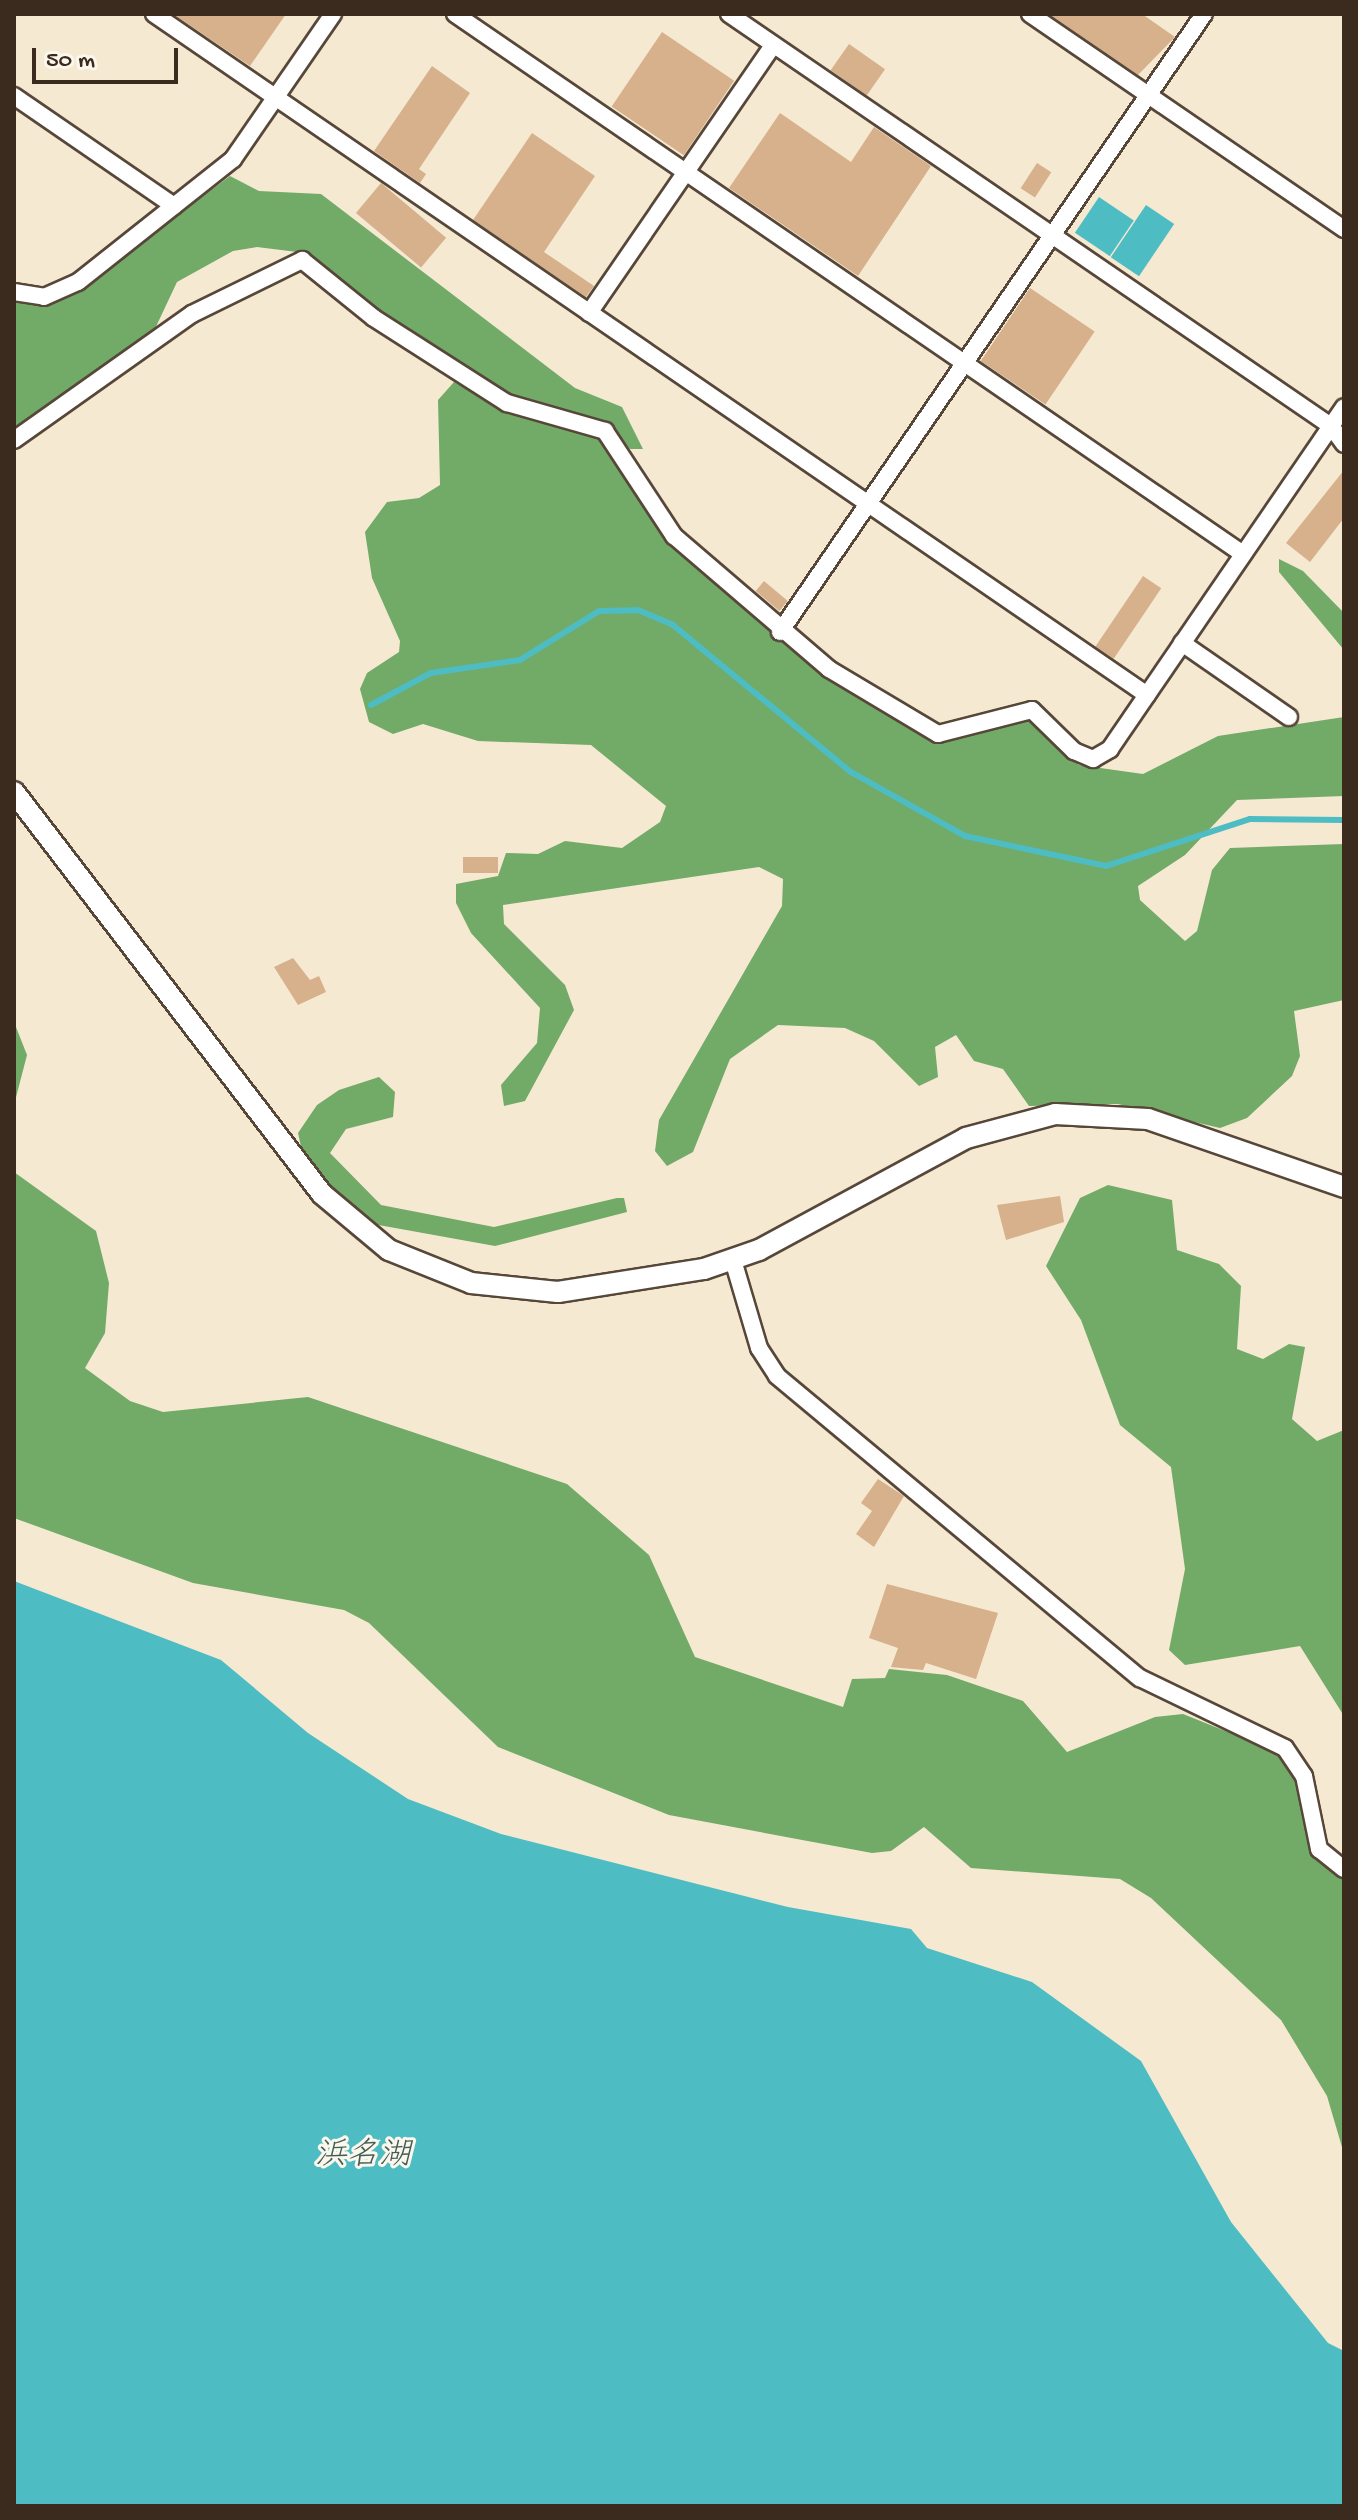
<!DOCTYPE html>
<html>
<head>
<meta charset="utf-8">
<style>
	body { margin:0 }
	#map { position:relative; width:1358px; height:2520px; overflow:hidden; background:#f5e9d2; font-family:"Gochi Hand","Klee One",sans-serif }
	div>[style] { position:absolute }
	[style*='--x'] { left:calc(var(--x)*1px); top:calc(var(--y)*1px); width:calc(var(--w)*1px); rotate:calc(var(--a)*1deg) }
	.forest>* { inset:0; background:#72aa68 }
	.water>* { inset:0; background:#4ebdc3; transform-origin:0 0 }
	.stream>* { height:6px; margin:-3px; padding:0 3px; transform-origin:3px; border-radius:3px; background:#4ebdc3 }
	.building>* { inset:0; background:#d7b08c; transform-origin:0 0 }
	.roads { filter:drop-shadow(2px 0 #574739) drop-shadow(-2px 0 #574739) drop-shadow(0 2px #574739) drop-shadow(0 -2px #574739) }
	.minor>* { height:16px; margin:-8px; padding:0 8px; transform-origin:8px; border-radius:8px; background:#fff }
	.tertiary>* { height:20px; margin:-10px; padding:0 10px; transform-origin:10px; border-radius:10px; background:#fff }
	span { translate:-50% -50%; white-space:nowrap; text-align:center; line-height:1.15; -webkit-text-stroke:6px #fbf7ec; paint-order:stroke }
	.water-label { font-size:32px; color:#425d58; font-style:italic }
	.frame { position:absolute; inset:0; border:16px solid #3b2a1e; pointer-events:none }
	.scale { position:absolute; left:32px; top:48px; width:146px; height:36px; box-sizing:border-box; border:4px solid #3b2a1e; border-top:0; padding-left:10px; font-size:24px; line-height:28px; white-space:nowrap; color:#3b2a1e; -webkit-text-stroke:6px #fbf7ec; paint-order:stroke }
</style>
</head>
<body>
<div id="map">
	<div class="forest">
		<div style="clip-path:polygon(230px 176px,259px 191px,321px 194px,575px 388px,622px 407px,643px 449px,630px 449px,608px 425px,511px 397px,379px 312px,305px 253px,257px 247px,233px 251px,177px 282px,153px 333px,14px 431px,14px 300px,65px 299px)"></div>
		<div style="clip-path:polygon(454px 382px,514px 415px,601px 438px,683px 555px,790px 649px,931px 738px,1029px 720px,1079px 765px,1143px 774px,1218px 736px,1344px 717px,1344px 796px,1237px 800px,1185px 855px,1138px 886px,1140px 900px,1185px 941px,1197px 931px,1212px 870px,1230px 848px,1344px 844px,1344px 1000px,1294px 1011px,1300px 1056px,1292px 1076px,1247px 1118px,1220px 1128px,1118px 1104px,1029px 1106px,1003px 1069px,974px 1061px,956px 1035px,935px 1047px,938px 1077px,919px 1086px,874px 1041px,845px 1028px,778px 1025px,730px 1059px,693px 1152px,667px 1166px,655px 1151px,659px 1120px,782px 906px,783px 879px,759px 867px,503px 905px,504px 924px,565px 985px,574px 1010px,525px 1101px,504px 1106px,501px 1085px,537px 1043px,540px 1008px,471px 933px,456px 903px,456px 884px,498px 876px,506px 853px,538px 854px,565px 841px,622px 848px,660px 822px,666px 806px,591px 745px,478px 741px,423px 724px,393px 734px,369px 722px,360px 689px,367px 673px,399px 652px,400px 641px,372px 578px,365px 532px,387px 502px,419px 498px,440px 485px,438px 400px)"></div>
		<div style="clip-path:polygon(1279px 559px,1303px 571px,1344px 613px,1344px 650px,1279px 572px)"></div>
		<div style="clip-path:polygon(14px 1022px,27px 1055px,14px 1105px)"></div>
		<div style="clip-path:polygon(379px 1077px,395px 1092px,393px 1117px,346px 1129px,330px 1153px,381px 1205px,494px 1227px,617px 1198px,624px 1198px,627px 1212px,495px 1246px,373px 1224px,329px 1187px,302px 1151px,298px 1133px,317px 1105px,339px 1090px)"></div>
		<div style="clip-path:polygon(14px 1172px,96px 1231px,109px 1283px,105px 1333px,85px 1368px,130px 1401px,163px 1412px,308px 1397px,567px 1484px,649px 1555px,695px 1657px,843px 1707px,852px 1679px,885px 1678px,889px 1669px,947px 1675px,1023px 1701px,1067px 1752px,1155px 1717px,1183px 1714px,1280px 1753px,1297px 1779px,1312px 1852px,1344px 1877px,1344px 2154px,1327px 2096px,1281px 2020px,1151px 1898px,1120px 1879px,971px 1868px,924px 1827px,891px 1851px,872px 1853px,669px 1815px,498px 1747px,369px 1623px,344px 1610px,193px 1583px,14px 1518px)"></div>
		<div style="clip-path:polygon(1108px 1185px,1172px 1200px,1177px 1250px,1219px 1264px,1241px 1286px,1237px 1349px,1263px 1359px,1289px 1344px,1305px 1347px,1292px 1419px,1317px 1441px,1344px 1430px,1344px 1716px,1300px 1646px,1185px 1665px,1169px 1650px,1185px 1569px,1171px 1467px,1120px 1425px,1081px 1320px,1046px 1266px,1080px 1198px)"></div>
	</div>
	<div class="water">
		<div style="left:1099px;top:197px;width:42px;height:43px;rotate:34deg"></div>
		<div style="left:1146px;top:205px;width:34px;height:63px;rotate:34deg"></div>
		<div style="clip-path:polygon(14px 1581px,221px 1660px,308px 1733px,408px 1799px,501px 1834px,788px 1907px,911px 1929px,927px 1948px,1032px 1982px,1141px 2061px,1231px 2222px,1328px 2343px,1344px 2351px,1344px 2506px,14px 2506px)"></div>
	</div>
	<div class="stream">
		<div style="--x:371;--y:705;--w:68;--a:-28.1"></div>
		<div style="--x:431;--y:673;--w:90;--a:-8.3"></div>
		<div style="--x:520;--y:660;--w:93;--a:-31.8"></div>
		<div style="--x:599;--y:611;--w:39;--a:-1"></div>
		<div style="--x:638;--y:610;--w:38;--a:23"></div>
		<div style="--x:673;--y:625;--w:231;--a:39.6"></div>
		<div style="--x:851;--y:772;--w:131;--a:29.3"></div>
		<div style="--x:965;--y:836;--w:144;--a:12"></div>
		<div style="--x:1106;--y:866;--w:151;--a:-18.1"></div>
		<div style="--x:1250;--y:819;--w:94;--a:0.6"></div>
	</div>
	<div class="building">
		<div style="clip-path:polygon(173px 14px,286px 14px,250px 66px)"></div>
		<div style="clip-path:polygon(1049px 14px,1142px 14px,1175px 37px,1138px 75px)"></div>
		<div style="left:662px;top:32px;width:87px;height:90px;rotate:34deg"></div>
		<div style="left:849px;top:44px;width:44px;height:32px;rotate:35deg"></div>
		<div style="clip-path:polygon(432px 66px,470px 93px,419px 169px,426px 174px,420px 183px,374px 151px)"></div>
		<div style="clip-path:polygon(780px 113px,851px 162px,874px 127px,931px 166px,858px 276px,729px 188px)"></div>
		<div style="clip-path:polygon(532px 133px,595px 176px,544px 252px,594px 286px,586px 297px,473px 220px)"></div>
		<div style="left:1037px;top:163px;width:17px;height:30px;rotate:33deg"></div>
		<div style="left:381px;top:183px;width:85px;height:39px;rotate:40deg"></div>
		<div style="left:1030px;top:288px;width:78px;height:88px;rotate:34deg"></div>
		<div style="clip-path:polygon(1344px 470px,1344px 518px,1310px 562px,1286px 543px)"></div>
		<div style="left:1143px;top:576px;width:22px;height:85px;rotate:34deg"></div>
		<div style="left:764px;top:581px;width:31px;height:13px;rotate:40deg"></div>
		<div style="left:463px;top:857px;width:35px;height:16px"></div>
		<div style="clip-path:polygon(293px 958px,310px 980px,319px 976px,326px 992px,298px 1005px,274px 967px)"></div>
		<div style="clip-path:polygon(1060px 1196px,1064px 1222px,1006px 1240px,997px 1205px)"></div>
		<div style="clip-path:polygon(878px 1479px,904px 1496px,874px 1547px,856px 1534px,872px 1511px,861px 1503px)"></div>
		<div style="clip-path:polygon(887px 1584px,998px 1613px,976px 1679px,926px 1663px,923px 1670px,891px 1667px,898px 1648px,869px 1638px)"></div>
	</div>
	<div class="roads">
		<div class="minor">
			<div style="--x:154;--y:14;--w:1204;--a:34.44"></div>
			<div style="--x:455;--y:14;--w:955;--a:34.42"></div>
			<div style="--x:729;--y:14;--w:729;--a:34.39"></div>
			<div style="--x:1331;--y:426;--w:22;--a:54"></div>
			<div style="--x:1030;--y:14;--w:381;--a:34.4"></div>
			<div style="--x:14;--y:96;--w:194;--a:34.5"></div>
			<div style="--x:14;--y:292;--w:30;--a:9"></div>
			<div style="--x:44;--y:297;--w:37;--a:-24"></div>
			<div style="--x:78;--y:282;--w:198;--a:-38.4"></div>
			<div style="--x:233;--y:159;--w:176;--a:-55.4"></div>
			<div style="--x:589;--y:313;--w:325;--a:-55.5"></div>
			<div style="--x:14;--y:440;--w:218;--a:-35.3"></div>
			<div style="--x:192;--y:314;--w:123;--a:-26.1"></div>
			<div style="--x:302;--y:260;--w:92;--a:38.9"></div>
			<div style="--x:374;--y:318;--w:158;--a:32.6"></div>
			<div style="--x:507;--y:403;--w:102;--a:15.9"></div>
			<div style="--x:605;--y:431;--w:126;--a:56.7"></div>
			<div style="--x:674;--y:536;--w:204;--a:40.6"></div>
			<div style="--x:829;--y:669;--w:127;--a:30.8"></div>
			<div style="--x:938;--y:734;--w:97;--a:-14.3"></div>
			<div style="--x:1032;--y:710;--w:59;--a:44.3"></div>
			<div style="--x:1074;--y:751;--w:21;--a:23"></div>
			<div style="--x:1093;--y:759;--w:20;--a:-30"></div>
			<div style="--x:1110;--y:749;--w:414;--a:-55.6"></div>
			<div style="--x:780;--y:632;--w:749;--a:-55.55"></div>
			<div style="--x:1182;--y:643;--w:130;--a:34.7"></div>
			<div style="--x:733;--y:1260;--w:92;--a:73.5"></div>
			<div style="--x:759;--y:1348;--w:33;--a:57"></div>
			<div style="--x:777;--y:1376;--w:472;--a:39.8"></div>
			<div style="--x:1140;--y:1678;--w:161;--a:25.8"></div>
			<div style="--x:1285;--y:1748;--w:34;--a:56"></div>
			<div style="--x:1304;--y:1776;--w:75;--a:78.4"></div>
			<div style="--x:1319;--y:1849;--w:32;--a:39"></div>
		</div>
		<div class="tertiary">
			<div style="--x:14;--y:792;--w:506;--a:52.54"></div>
			<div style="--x:322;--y:1194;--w:87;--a:39.9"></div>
			<div style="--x:389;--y:1250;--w:88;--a:21.9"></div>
			<div style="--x:471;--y:1283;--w:87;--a:5.9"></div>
			<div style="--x:558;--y:1292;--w:148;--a:-9"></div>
			<div style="--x:704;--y:1269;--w:58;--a:-19.1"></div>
			<div style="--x:759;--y:1250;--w:235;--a:-28.4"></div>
			<div style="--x:966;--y:1138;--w:92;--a:-15.1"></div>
			<div style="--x:1055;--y:1114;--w:93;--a:3.1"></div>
			<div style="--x:1148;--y:1119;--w:207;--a:19.1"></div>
		</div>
	</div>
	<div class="water-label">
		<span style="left:363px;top:2157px">浜名湖</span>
	</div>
	<div class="frame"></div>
	<div class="scale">50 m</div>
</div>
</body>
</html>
